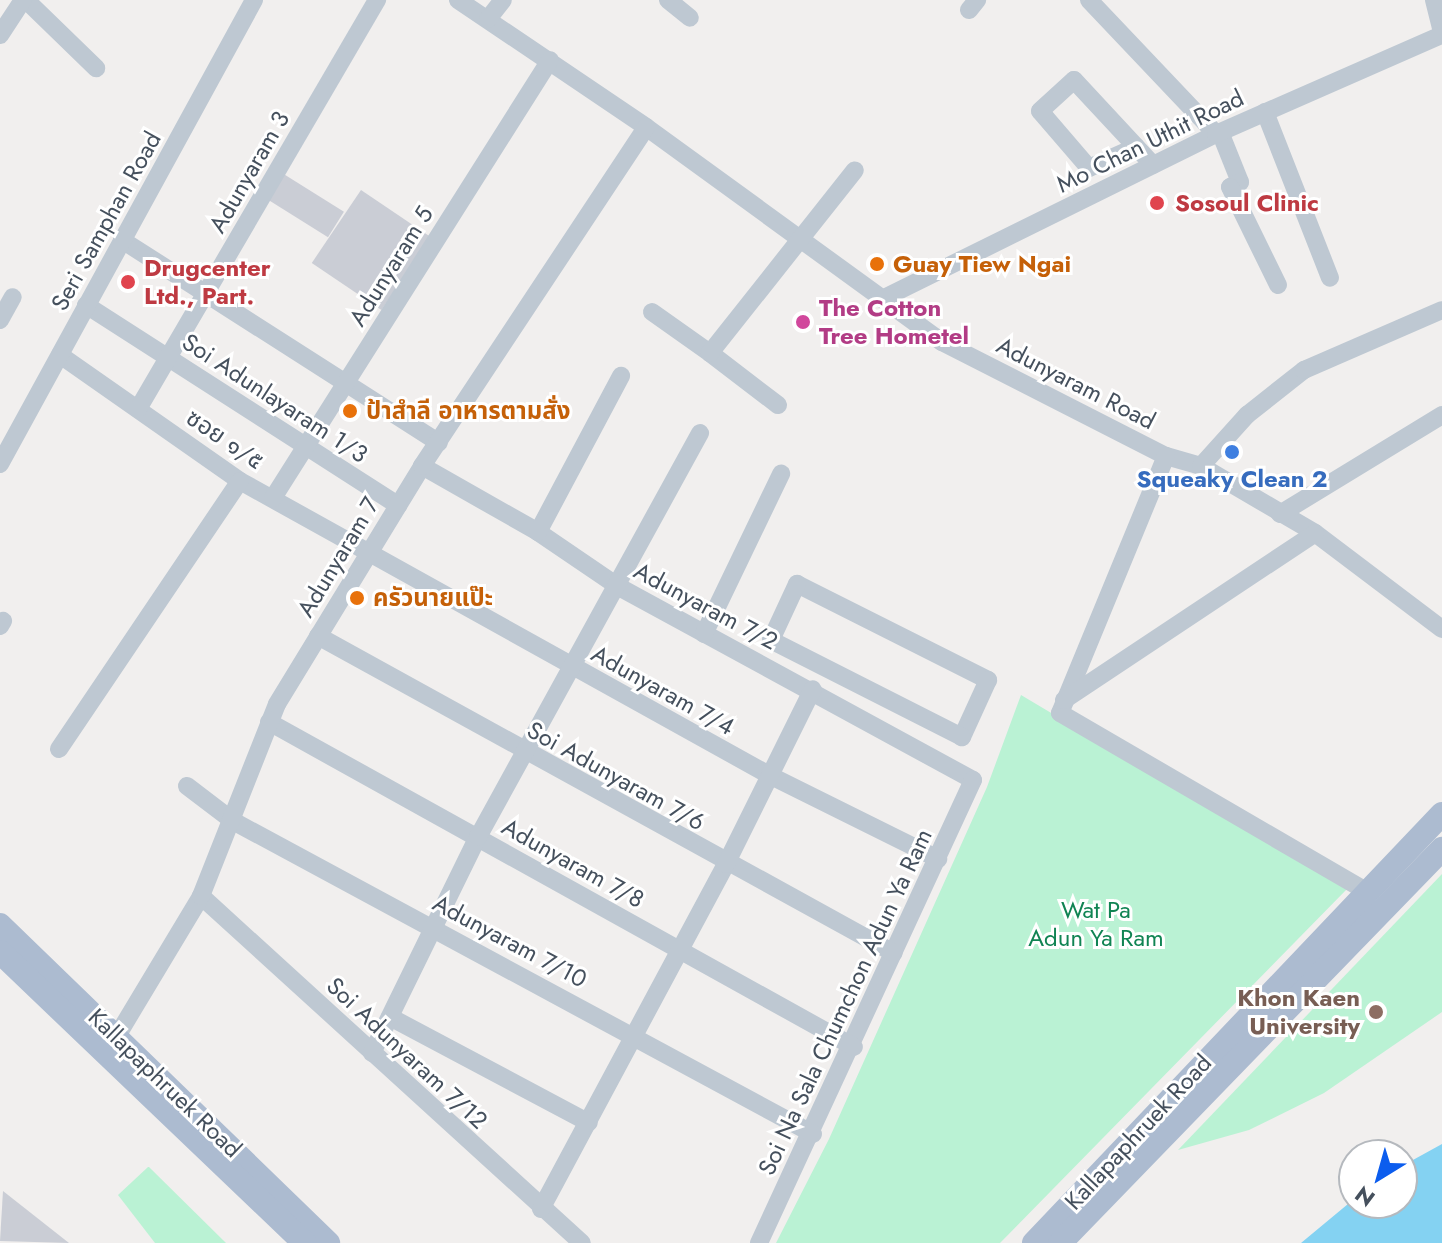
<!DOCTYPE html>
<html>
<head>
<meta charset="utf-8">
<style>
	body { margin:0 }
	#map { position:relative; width:1442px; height:1243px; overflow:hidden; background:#f1efee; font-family:Jost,"Noto Sans Thai",sans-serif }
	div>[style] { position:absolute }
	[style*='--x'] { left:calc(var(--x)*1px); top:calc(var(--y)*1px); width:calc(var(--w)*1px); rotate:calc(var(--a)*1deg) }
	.green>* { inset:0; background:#baf2d4 }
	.water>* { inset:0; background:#84d2f2 }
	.building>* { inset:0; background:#cacdd5; transform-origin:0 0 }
	.minor>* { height:18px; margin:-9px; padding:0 9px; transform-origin:9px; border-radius:9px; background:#bec8d2 }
	.major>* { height:24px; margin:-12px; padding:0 12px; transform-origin:12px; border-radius:12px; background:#acbbd0 }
	.dots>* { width:22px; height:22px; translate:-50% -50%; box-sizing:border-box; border:4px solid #fff; border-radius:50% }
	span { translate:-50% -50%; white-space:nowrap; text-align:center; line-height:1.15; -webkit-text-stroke:6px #fff; paint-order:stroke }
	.street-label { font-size:24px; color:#45505d }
	.health-label { font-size:24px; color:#be3a42; font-weight:700 }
	.left { translate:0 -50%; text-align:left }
	.food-label { font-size:24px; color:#c56008; font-weight:700 }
	.hotel-label { font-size:24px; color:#b23c85; font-weight:700 }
	.shop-label { font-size:24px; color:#366cbe; font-weight:700 }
	.park-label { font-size:24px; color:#108453 }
	.education-label { font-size:24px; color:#785e54; font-weight:700 }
	.right { translate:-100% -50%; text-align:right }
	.north { position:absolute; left:1338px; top:1139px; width:80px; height:80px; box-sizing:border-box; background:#fff; border:2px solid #b5b9be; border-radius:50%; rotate:217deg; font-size:22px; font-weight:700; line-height:32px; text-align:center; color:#45505d }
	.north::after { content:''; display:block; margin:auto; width:28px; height:36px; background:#0c5dee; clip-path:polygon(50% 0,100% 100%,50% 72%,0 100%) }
</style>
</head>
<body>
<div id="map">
	<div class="green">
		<div style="clip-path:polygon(1021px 695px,1347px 889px,1000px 1243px,776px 1243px,829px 1139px,987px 787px)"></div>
		<div style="clip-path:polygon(1442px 874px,1442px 1012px,1324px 1093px,1249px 1130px,1178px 1150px)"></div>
		<div style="clip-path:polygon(148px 1167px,149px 1167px,226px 1243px,155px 1243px,118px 1195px)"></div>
	</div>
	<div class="water">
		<div style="clip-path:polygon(1442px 1144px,1442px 1243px,1301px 1243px,1354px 1199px,1354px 1203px,1402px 1203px,1402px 1166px)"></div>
	</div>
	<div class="building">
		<div style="left:282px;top:173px;width:73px;height:30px;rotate:32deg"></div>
		<div style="left:361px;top:190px;width:84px;height:88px;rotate:34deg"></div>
		<div style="clip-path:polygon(3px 1191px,69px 1243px,0 1241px)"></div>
	</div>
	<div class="minor">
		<div style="--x:26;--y:0;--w:98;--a:44.2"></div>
		<div style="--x:458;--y:0;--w:227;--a:34"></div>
		<div style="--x:646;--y:127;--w:366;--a:36"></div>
		<div style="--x:942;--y:342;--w:251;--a:27"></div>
		<div style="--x:1166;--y:456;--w:36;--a:16"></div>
		<div style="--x:1201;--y:466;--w:132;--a:30.4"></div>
		<div style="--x:1315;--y:533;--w:159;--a:37.1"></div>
		<div style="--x:668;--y:0;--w:28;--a:39"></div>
		<div style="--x:1089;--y:0;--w:185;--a:46.5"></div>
		<div style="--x:1434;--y:0;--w:34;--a:76"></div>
		<div style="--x:969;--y:10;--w:13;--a:-51"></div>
		<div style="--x:488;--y:19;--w:24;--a:-52"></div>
		<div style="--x:0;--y:35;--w:42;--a:-56.7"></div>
		<div style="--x:1265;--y:112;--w:178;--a:68.6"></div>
		<div style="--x:1220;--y:132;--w:54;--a:68.2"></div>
		<div style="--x:1240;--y:182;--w:11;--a:153"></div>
		<div style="--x:1230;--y:187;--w:109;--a:63.9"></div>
		<div style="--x:1136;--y:147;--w:51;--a:155.9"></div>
		<div style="--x:1089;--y:168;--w:75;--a:-130.7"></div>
		<div style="--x:1040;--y:111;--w:46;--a:-42.4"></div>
		<div style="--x:1074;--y:80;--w:116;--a:47.1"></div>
		<div style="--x:122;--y:240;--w:376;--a:32.6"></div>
		<div style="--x:882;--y:299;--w:373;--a:-26.3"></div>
		<div style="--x:1216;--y:134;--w:247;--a:-23.7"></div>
		<div style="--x:86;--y:305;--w:371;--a:32.7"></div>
		<div style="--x:652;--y:312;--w:71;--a:35.3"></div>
		<div style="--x:0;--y:320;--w:26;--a:-61"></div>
		<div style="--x:60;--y:355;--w:220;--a:35"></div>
		<div style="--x:240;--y:481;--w:605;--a:29.06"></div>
		<div style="--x:769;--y:775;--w:189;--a:26.4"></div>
		<div style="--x:778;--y:405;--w:86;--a:-142.6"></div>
		<div style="--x:710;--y:353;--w:233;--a:-51.6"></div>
		<div style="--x:138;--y:409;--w:474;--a:-59.7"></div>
		<div style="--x:1166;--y:456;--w:278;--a:112.4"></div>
		<div style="--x:1060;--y:713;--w:356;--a:30.2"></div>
		<div style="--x:0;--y:464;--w:529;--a:-61.3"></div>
		<div style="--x:422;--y:466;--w:133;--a:29.6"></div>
		<div style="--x:538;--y:532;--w:98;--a:34.2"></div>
		<div style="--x:619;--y:587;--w:403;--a:28.6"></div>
		<div style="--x:973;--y:780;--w:510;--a:114.81"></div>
		<div style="--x:1201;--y:466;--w:69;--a:-48"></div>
		<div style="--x:1247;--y:415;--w:73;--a:-38.3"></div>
		<div style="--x:1304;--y:370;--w:150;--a:-23.5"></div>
		<div style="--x:273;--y:498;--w:518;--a:-57.69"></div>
		<div style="--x:1280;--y:514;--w:190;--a:-31.4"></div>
		<div style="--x:538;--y:532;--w:177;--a:-62"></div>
		<div style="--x:797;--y:584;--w:214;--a:26.7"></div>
		<div style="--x:988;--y:680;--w:63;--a:114.5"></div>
		<div style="--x:962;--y:737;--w:214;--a:-153.1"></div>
		<div style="--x:771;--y:640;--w:62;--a:-65.1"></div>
		<div style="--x:0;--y:626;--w:6;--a:-59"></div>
		<div style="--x:704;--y:634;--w:178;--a:-64.3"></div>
		<div style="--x:318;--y:636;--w:657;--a:28.83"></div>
		<div style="--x:1064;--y:700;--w:301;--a:-33.6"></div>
		<div style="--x:269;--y:722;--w:669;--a:29.05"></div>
		<div style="--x:59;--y:749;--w:323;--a:-56"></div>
		<div style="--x:187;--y:786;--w:58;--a:37.3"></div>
		<div style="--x:233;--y:821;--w:659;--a:28.35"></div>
		<div style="--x:201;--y:896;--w:515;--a:42.33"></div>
		<div style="--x:390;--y:1017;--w:225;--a:28"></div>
		<div style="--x:117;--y:1036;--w:163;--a:-59"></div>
		<div style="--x:201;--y:896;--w:206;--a:-68.4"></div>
		<div style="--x:277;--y:704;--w:279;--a:-58.6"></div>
		<div style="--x:422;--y:466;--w:406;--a:-56.5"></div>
		<div style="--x:372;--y:1053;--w:241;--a:-63.9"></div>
		<div style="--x:478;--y:837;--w:461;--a:-61.2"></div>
		<div style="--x:541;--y:1209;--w:391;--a:-61.8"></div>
		<div style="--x:726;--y:864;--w:195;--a:-63.6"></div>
	</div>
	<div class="major">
		<div style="--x:0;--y:925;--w:457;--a:44.1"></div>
		<div style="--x:0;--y:952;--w:421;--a:43.7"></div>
		<div style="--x:1034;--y:1243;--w:592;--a:-46.44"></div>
		<div style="--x:1060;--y:1243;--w:549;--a:-45.89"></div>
	</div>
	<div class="dots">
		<div style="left:1157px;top:203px;background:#e0444e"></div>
		<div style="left:877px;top:264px;background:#e8710a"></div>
		<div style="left:128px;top:282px;background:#e0444e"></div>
		<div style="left:803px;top:322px;background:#d1479c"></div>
		<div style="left:350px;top:411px;background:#e8710a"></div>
		<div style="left:1232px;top:452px;background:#3f7fe0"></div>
		<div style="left:357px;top:598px;background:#e8710a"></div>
		<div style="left:1376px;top:1012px;background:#8d6e63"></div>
	</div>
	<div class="street-label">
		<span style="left:1150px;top:141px;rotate:-26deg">Mo Chan Uthit Road</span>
		<span style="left:249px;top:172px;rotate:-60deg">Adunyaram 3</span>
		<span style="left:106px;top:221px;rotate:-61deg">Seri Samphan Road</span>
		<span style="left:391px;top:266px;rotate:-58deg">Adunyaram 5</span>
		<span style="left:1076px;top:383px;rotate:27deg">Adunyaram Road</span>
		<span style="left:275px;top:398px;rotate:33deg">Soi Adunlayaram 1/3</span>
		<span style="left:225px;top:439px;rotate:34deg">ซอย ๑/๕</span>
		<span style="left:338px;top:557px;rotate:-59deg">Adunyaram 7</span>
		<span style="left:706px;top:606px;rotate:28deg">Adunyaram 7/2</span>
		<span style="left:663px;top:690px;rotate:29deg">Adunyaram 7/4</span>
		<span style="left:616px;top:776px;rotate:29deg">Soi Adunyaram 7/6</span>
		<span style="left:573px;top:863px;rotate:29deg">Adunyaram 7/8</span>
		<span style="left:510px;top:941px;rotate:28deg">Adunyaram 7/10</span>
		<span style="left:845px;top:1002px;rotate:-65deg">Soi Na Sala Chumchon Adun Ya Ram</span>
		<span style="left:407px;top:1053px;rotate:43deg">Soi Adunyaram 7/12</span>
		<span style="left:165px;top:1083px;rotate:44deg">Kallapaphruek Road</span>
		<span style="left:1138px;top:1132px;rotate:-47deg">Kallapaphruek Road</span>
	</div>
	<div class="health-label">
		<span class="left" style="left:1175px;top:203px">Sosoul Clinic</span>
		<span class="left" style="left:144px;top:282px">Drugcenter<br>Ltd., Part.</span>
	</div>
	<div class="food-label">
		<span class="left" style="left:893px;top:264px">Guay Tiew Ngai</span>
		<span class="left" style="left:366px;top:411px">ป้าสำลี อาหารตามสั่ง</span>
		<span class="left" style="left:373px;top:598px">ครัวนายแป๊ะ</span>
	</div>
	<div class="hotel-label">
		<span class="left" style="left:819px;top:322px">The Cotton<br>Tree Hometel</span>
	</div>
	<div class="shop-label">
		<span style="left:1232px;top:479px">Squeaky Clean 2</span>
	</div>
	<div class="park-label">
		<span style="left:1096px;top:924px">Wat Pa<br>Adun Ya Ram</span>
	</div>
	<div class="education-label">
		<span class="right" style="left:1360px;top:1012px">Khon Kaen<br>University</span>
	</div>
	<div class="north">N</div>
</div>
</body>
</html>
